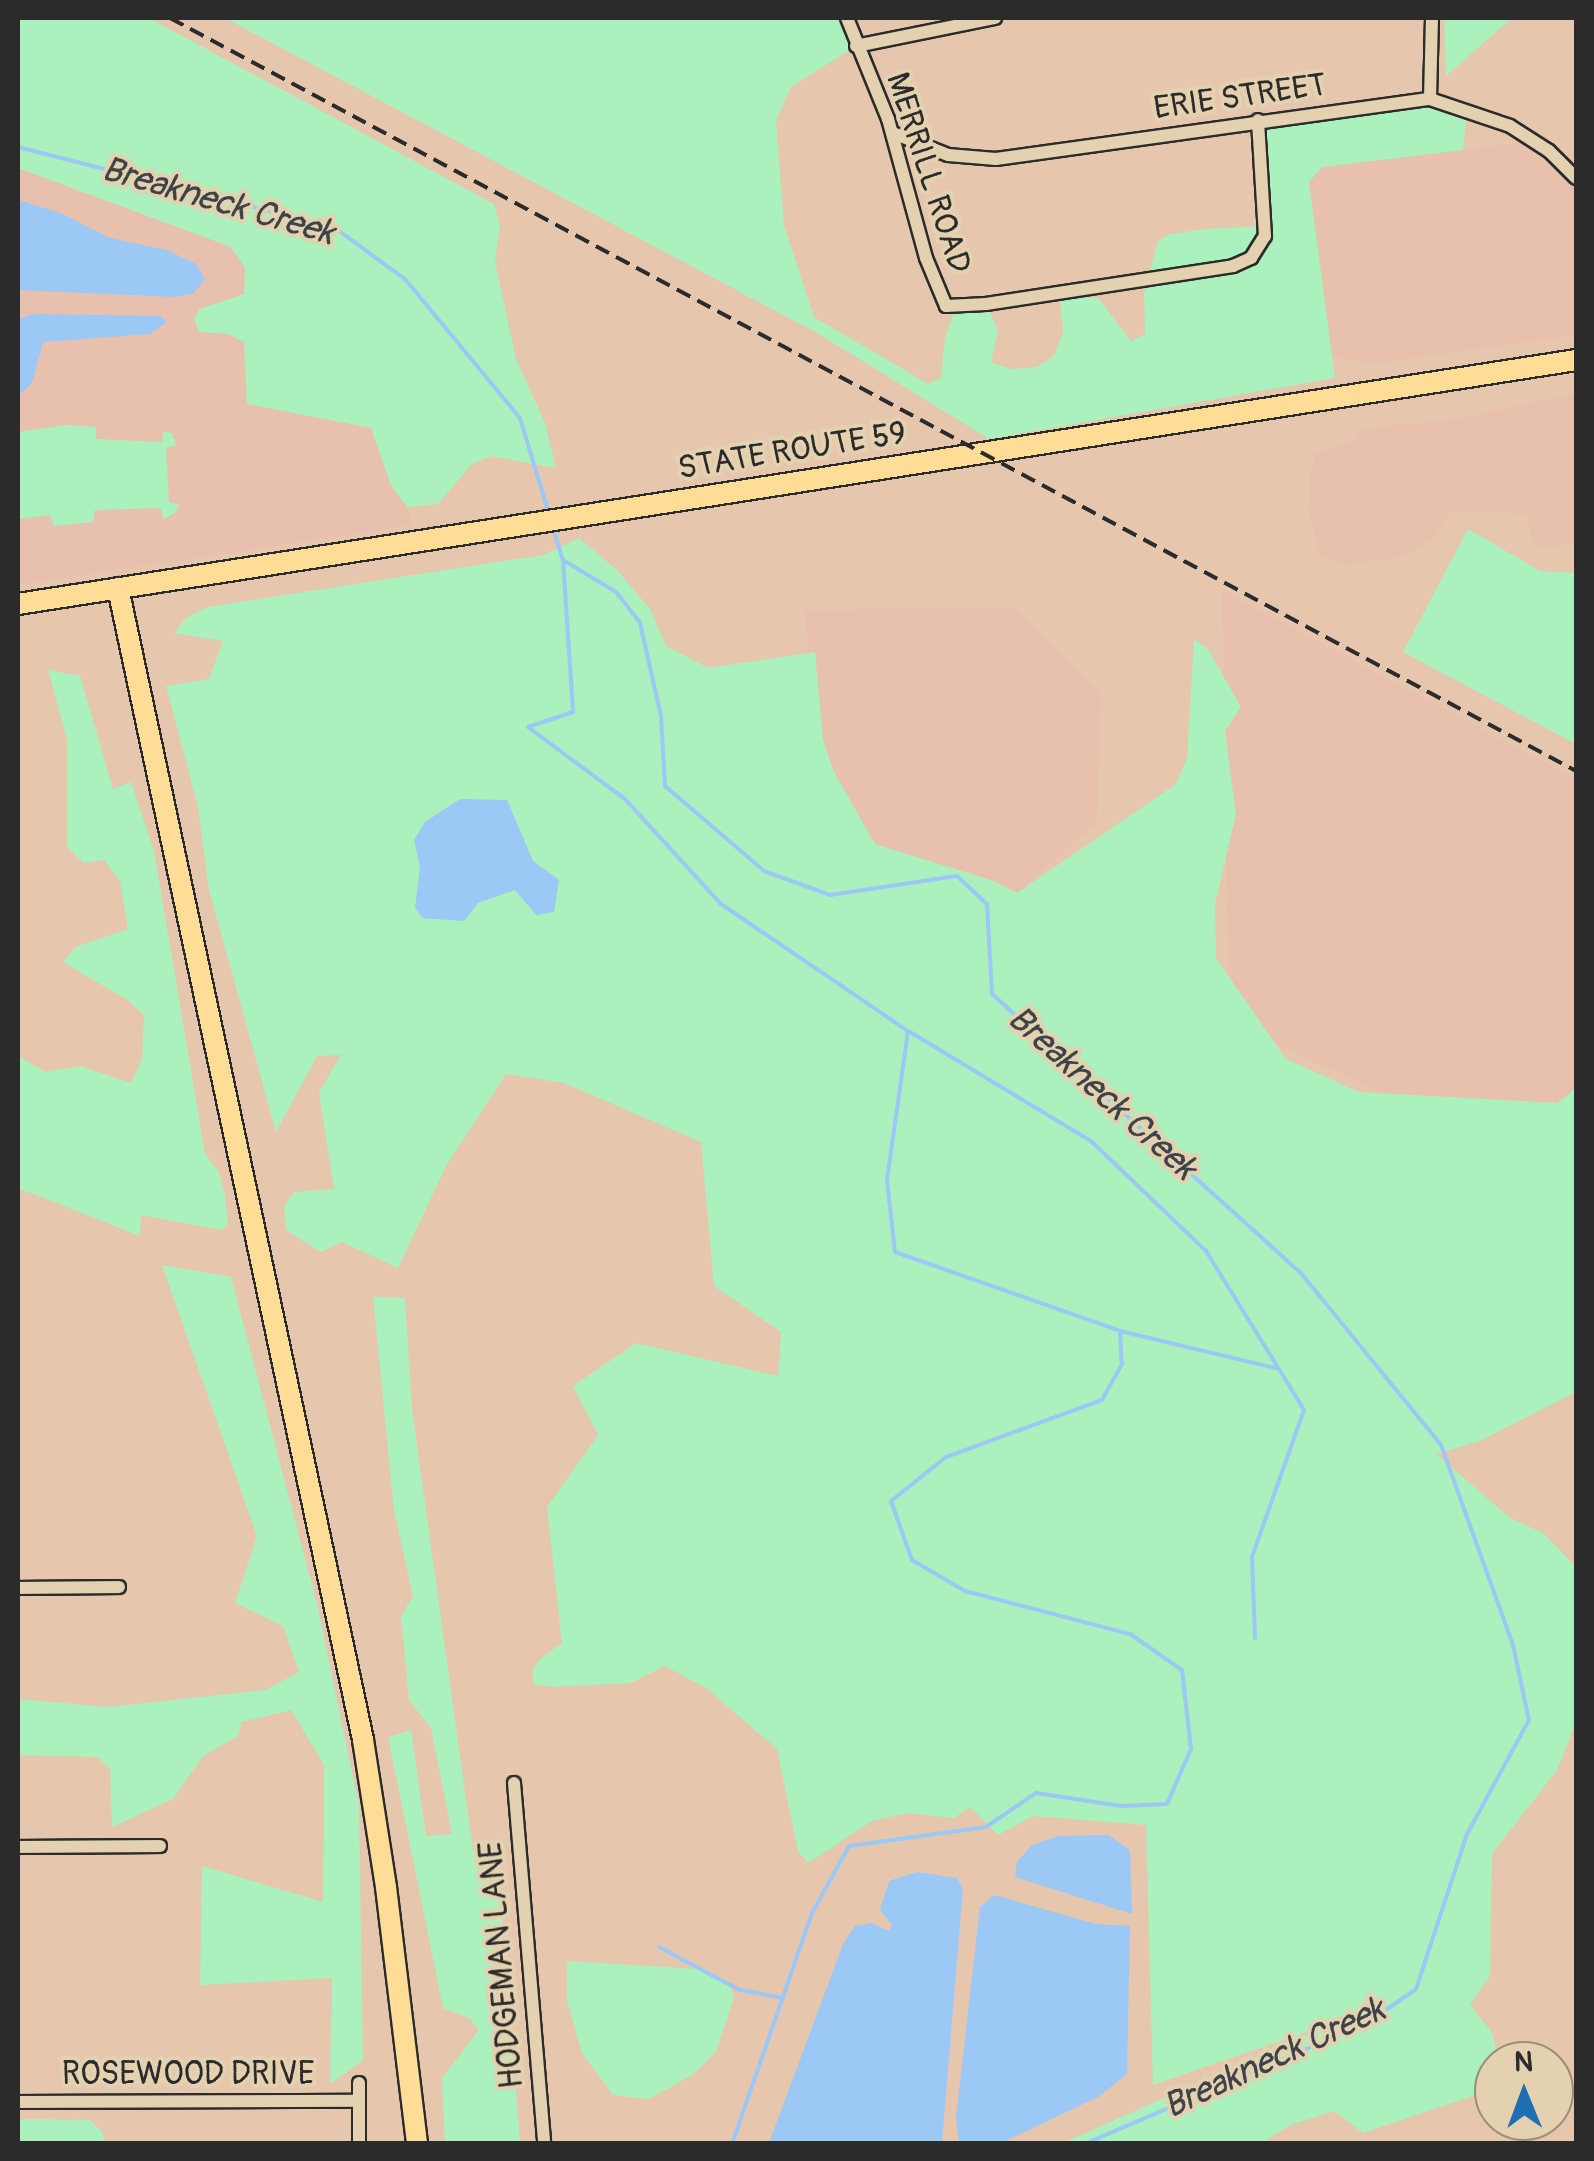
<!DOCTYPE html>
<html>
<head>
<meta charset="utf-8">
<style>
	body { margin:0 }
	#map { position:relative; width:1594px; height:2161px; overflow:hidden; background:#e6c7ae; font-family:Pangolin,sans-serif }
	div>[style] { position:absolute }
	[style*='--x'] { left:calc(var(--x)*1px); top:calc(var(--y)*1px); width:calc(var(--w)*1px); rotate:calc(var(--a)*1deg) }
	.built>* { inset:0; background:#e8c0ae }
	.green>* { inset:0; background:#aaf1bd }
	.water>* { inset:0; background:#9bc8f5 }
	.stream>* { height:4px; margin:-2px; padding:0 2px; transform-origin:2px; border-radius:2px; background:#9bc8f5 }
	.roads { filter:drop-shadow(2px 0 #2b2b2b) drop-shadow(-2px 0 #2b2b2b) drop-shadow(0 2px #2b2b2b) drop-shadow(0 -2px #2b2b2b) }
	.minor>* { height:12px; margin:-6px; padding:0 6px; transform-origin:6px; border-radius:6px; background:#e3d1af }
	.primary>* { height:20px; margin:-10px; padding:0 10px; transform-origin:10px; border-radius:10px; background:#ffdd96 }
	.rail>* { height:4px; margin-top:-2px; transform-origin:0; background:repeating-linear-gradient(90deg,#2b2b2b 0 15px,transparent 0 23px) }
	span { translate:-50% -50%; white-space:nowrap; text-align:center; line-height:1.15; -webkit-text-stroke:8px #e3d1af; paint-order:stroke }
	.street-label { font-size:32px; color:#2b2b2b }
	.water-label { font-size:35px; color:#3c4349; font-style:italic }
	.frame { position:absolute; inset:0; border:20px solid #2b2b2b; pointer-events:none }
	.north { position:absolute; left:1474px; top:2041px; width:100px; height:100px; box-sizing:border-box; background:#e3d1af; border:2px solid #998f7a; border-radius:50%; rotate:359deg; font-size:28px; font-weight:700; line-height:40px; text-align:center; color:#2b2b2b }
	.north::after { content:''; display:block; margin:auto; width:35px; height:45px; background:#1f6fb2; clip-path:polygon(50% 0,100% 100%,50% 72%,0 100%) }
</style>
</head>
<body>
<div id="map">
	<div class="built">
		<div style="clip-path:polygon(1525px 142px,1561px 162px,1576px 186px,1576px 335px,1371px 364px,1331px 355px,1309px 182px,1321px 167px)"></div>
		<div style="clip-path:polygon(18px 168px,231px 247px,245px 268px,244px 295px,195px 319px,244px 342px,247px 404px,371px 428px,391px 485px,407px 507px,413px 525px,18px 585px)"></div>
		<div style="clip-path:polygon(1576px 394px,1576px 544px,1535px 548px,1525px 514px,1453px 511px,1433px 538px,1401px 557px,1349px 565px,1321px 557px,1309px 515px,1310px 472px,1316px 453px,1358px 438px,1359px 429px,1449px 420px)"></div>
		<div style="clip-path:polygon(1222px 590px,1576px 779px,1576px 1101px,1464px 1131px,1229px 1022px)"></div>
		<div style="clip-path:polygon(1015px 608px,1101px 693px,1097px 824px,1016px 893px,874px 853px,810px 752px,806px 610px)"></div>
	</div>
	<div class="green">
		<div style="clip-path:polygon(18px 18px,149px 18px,494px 204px,500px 225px,495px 262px,516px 359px,545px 423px,556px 468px,491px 456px,472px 464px,438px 504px,407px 507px,391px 485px,371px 428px,247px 404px,244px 342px,228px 334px,199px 332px,194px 319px,199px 309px,244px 294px,245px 268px,231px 247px,18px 168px)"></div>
		<div style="clip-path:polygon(225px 18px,847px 18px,856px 46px,791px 87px,776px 120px,784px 225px,814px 317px,928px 384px,941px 378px,945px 338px,956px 307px,986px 304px,998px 331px,991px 362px,1011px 369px,1037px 367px,1054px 356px,1063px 332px,1060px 300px,1076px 296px,1099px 299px,1131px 341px,1145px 334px,1144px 294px,1158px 241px,1170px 234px,1206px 229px,1265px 226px,1258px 120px,1430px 99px,1467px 108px,1463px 150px,1322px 167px,1309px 182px,1335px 378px,989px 439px,819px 334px)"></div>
		<div style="clip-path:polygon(1444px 18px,1512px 18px,1446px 76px)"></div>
		<div style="clip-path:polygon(67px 425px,96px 427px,96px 439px,162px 442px,163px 432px,172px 433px,176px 445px,166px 448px,169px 502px,179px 505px,176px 512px,164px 519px,160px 508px,95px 510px,93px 522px,54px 526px,50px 515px,18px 519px,18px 432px)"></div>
		<div style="clip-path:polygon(1468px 529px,1540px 571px,1576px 573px,1576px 744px,1403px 652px)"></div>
		<div style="clip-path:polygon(579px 538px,617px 570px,650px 609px,666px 646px,708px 668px,815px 652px,823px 739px,833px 770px,875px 844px,994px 881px,1017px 893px,1176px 784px,1187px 758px,1194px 639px,1208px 649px,1241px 707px,1225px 731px,1236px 814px,1215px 904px,1216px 958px,1286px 1059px,1359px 1092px,1557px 1103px,1576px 1088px,1576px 1392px,1480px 1441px,1436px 1454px,1510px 1518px,1543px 1533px,1576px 1567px,1576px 1723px,1557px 1770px,1492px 1854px,1490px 1976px,1470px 2004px,1492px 2033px,1499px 2061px,1494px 2061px,1494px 2089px,1363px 2133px,1334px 2111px,1290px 2125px,1262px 2143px,1063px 2143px,1332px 2023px,1153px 2085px,1146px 1825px,1033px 1816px,998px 1835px,970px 1807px,954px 1818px,907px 1813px,872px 1821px,808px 1863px,798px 1851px,777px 1749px,706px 1688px,665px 1666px,631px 1683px,553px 1687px,533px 1684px,533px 1669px,540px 1659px,562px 1643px,547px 1507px,598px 1435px,573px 1386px,636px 1343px,778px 1376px,781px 1332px,714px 1286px,701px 1142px,564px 1083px,506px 1074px,446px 1166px,398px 1268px,342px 1242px,321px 1252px,286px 1230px,284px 1206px,294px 1192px,334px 1189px,319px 1092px,341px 1055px,317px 1056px,276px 1132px,209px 890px,198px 807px,166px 686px,209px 679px,223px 641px,174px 633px,186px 618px,208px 607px,543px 555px)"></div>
		<div style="clip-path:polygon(48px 670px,80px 676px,113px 789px,131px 782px,154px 851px,205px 1154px,219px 1172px,225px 1196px,228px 1224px,221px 1230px,141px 1215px,140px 1236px,18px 1188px,18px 1056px,45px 1072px,80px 1066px,131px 1083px,142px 1059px,144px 1015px,127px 1000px,63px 962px,75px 947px,128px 929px,120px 881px,104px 860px,84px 863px,67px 847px,67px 739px)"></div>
		<div style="clip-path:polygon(162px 1265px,231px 1277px,317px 1604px,359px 1806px,363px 2060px,330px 2084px,332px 1978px,200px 1985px,202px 1866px,323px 1902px,324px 1765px,291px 1710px,242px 1722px,238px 1736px,203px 1756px,173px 1799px,112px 1827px,110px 1769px,98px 1757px,18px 1755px,18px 1699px,108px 1707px,265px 1690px,299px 1672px,283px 1626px,235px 1603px,257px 1536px)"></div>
		<div style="clip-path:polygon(373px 1297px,405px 1298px,412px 1409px,473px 1850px,501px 1901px,520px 2143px,445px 2143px,442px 2078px,479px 2030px,469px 2018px,443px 2008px,388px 1737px,411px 1730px,426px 1836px,452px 1834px,431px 1728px,409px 1700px,401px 1616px,413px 1596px,394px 1510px)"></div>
		<div style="clip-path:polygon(567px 1961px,699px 1969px,730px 1986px,734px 1998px,716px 2052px,692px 2075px,649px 2099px,613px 2095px,582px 2053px,567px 2001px)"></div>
		<div style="clip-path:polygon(18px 2119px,90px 2120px,103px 2133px,104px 2143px,18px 2143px)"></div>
	</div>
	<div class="water">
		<div style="clip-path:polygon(18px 200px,61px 213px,110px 238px,167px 250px,196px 264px,205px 279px,194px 293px,176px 297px,18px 290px)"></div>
		<div style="clip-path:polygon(33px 314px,160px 316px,167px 322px,150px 334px,43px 342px,32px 383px,18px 396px,18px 319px)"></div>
		<div style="clip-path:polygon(460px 799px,507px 800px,533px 861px,559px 880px,554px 912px,536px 915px,515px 890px,478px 903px,464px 921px,422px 918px,415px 908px,420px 867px,414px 840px,425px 822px)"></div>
		<div style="clip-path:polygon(1108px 1835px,1130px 1850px,1132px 1914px,1015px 1877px,1017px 1862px,1032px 1845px,1058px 1836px)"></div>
		<div style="clip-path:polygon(917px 1872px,957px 1878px,963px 1889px,942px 2143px,769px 2143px,843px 1944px,855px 1926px,871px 1923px,889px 1931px,892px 1925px,880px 1910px,889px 1881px)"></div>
		<div style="clip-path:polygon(994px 1895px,1096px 1924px,1130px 1926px,1127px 2074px,1098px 2097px,1001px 2143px,959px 2143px,956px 2117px,980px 1907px)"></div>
	</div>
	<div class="stream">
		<div style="--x:18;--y:147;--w:327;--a:14.3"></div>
		<div style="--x:335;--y:228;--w:87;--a:36.1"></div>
		<div style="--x:405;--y:279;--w:180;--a:50.4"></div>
		<div style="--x:520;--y:418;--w:100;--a:73.2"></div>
		<div style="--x:553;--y:528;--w:34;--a:73"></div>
		<div style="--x:563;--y:560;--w:152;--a:86.2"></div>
		<div style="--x:573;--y:712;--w:47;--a:161.6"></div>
		<div style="--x:528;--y:727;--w:121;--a:36.6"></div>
		<div style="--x:625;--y:799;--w:142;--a:47.6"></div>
		<div style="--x:721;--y:904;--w:226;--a:34.2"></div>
		<div style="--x:908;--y:1031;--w:151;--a:98"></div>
		<div style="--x:887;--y:1181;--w:71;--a:83.6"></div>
		<div style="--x:895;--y:1252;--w:238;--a:19.3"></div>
		<div style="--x:1120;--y:1331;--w:33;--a:87"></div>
		<div style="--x:1122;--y:1364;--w:41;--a:119.1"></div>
		<div style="--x:1102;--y:1400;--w:166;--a:159.9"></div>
		<div style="--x:946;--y:1457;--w:70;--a:141.3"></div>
		<div style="--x:891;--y:1501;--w:63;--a:70.4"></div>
		<div style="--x:912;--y:1560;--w:61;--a:30.3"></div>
		<div style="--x:965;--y:1591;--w:171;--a:14.6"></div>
		<div style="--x:1130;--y:1634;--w:63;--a:34.7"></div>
		<div style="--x:1182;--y:1670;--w:80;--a:83.5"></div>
		<div style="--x:1191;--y:1749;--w:60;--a:113.6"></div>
		<div style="--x:1167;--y:1804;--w:46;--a:177.5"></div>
		<div style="--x:1121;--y:1806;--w:86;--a:-171.3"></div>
		<div style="--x:1036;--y:1793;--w:60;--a:145.8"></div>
		<div style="--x:986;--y:1827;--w:138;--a:172.1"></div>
		<div style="--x:849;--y:1846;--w:77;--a:118.9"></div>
		<div style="--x:812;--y:1913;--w:244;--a:109.1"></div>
		<div style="--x:563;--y:560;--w:62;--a:31.1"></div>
		<div style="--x:616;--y:592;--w:39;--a:52"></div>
		<div style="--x:640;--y:623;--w:95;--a:77.3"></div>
		<div style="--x:661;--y:716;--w:70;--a:86.7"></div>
		<div style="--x:665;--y:786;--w:130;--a:40.6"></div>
		<div style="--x:764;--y:871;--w:70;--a:20"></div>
		<div style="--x:830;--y:895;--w:128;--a:-8.5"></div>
		<div style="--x:957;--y:876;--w:41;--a:43"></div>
		<div style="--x:987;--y:904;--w:90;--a:86.8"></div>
		<div style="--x:992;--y:994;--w:415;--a:42.1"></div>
		<div style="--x:1300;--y:1272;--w:223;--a:50.8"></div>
		<div style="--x:1441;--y:1445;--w:213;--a:70.2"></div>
		<div style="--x:1513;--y:1645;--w:77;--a:78"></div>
		<div style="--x:1529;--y:1720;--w:130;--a:118.5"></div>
		<div style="--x:1467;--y:1834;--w:163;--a:108.2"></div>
		<div style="--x:1416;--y:1989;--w:60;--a:145.2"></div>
		<div style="--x:1367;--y:2023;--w:307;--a:156.8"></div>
		<div style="--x:910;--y:1032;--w:213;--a:31.1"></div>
		<div style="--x:1092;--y:1142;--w:158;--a:43.7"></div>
		<div style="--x:1206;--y:1251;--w:139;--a:58.3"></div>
		<div style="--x:1120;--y:1331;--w:163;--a:13.4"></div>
		<div style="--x:1279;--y:1369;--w:48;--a:58.6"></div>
		<div style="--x:1304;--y:1410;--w:156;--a:109.5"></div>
		<div style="--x:1252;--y:1557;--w:81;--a:87.9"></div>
		<div style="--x:659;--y:1947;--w:92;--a:28"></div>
		<div style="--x:740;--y:1990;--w:44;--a:10.5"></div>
	</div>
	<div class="roads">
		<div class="minor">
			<div style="--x:847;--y:18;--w:109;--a:67.9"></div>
			<div style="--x:888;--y:119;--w:144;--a:74.7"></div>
			<div style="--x:926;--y:258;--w:52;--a:67.4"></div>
			<div style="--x:946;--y:306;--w:40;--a:-2.9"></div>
			<div style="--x:986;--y:304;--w:250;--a:-8.7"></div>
			<div style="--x:1233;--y:266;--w:20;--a:-24"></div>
			<div style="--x:1251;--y:258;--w:26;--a:-58"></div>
			<div style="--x:1265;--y:236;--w:116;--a:-93.5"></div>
			<div style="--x:856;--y:46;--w:142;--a:-11.4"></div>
			<div style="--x:1430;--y:99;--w:81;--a:-88.6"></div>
			<div style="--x:893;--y:133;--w:59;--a:21.8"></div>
			<div style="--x:948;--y:155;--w:48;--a:4.8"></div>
			<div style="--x:996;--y:159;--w:438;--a:-7.9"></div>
			<div style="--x:1430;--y:99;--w:84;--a:18.6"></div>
			<div style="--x:1510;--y:126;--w:46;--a:32.7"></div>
			<div style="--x:1549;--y:151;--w:38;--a:45"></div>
			<div style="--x:18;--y:1588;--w:101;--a:-0.6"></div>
			<div style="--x:514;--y:1783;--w:362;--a:85.2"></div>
			<div style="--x:18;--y:1847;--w:142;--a:-0.4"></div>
			<div style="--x:359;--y:2083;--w:61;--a:90"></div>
			<div style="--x:18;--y:2102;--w:341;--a:-0.2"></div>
		</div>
		<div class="primary">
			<div style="--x:118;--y:588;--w:1178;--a:77.99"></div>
			<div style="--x:363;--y:1740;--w:149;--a:81.1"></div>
			<div style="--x:386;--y:1887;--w:259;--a:83.1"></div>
			<div style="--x:18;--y:604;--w:1577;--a:-8.9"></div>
		</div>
	</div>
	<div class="rail">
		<div style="--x:170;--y:18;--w:1595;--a:28.17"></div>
	</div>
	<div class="street-label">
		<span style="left:1240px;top:97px;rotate:-8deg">ERIE STREET</span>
		<span style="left:928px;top:173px;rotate:72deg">MERRILL ROAD</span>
		<span style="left:792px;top:451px;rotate:-9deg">STATE ROUTE 59</span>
		<span style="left:502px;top:1965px;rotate:-95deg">HODGEMAN LANE</span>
		<span style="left:188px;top:2074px">ROSEWOOD DRIVE</span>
	</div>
	<div class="water-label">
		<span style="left:218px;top:201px;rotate:16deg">Breakneck Creek</span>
		<span style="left:1102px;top:1093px;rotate:42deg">Breakneck Creek</span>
		<span style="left:1274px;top:2058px;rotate:-25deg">Breakneck Creek</span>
	</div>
	<div class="frame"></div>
	<div class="north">N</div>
</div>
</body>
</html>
